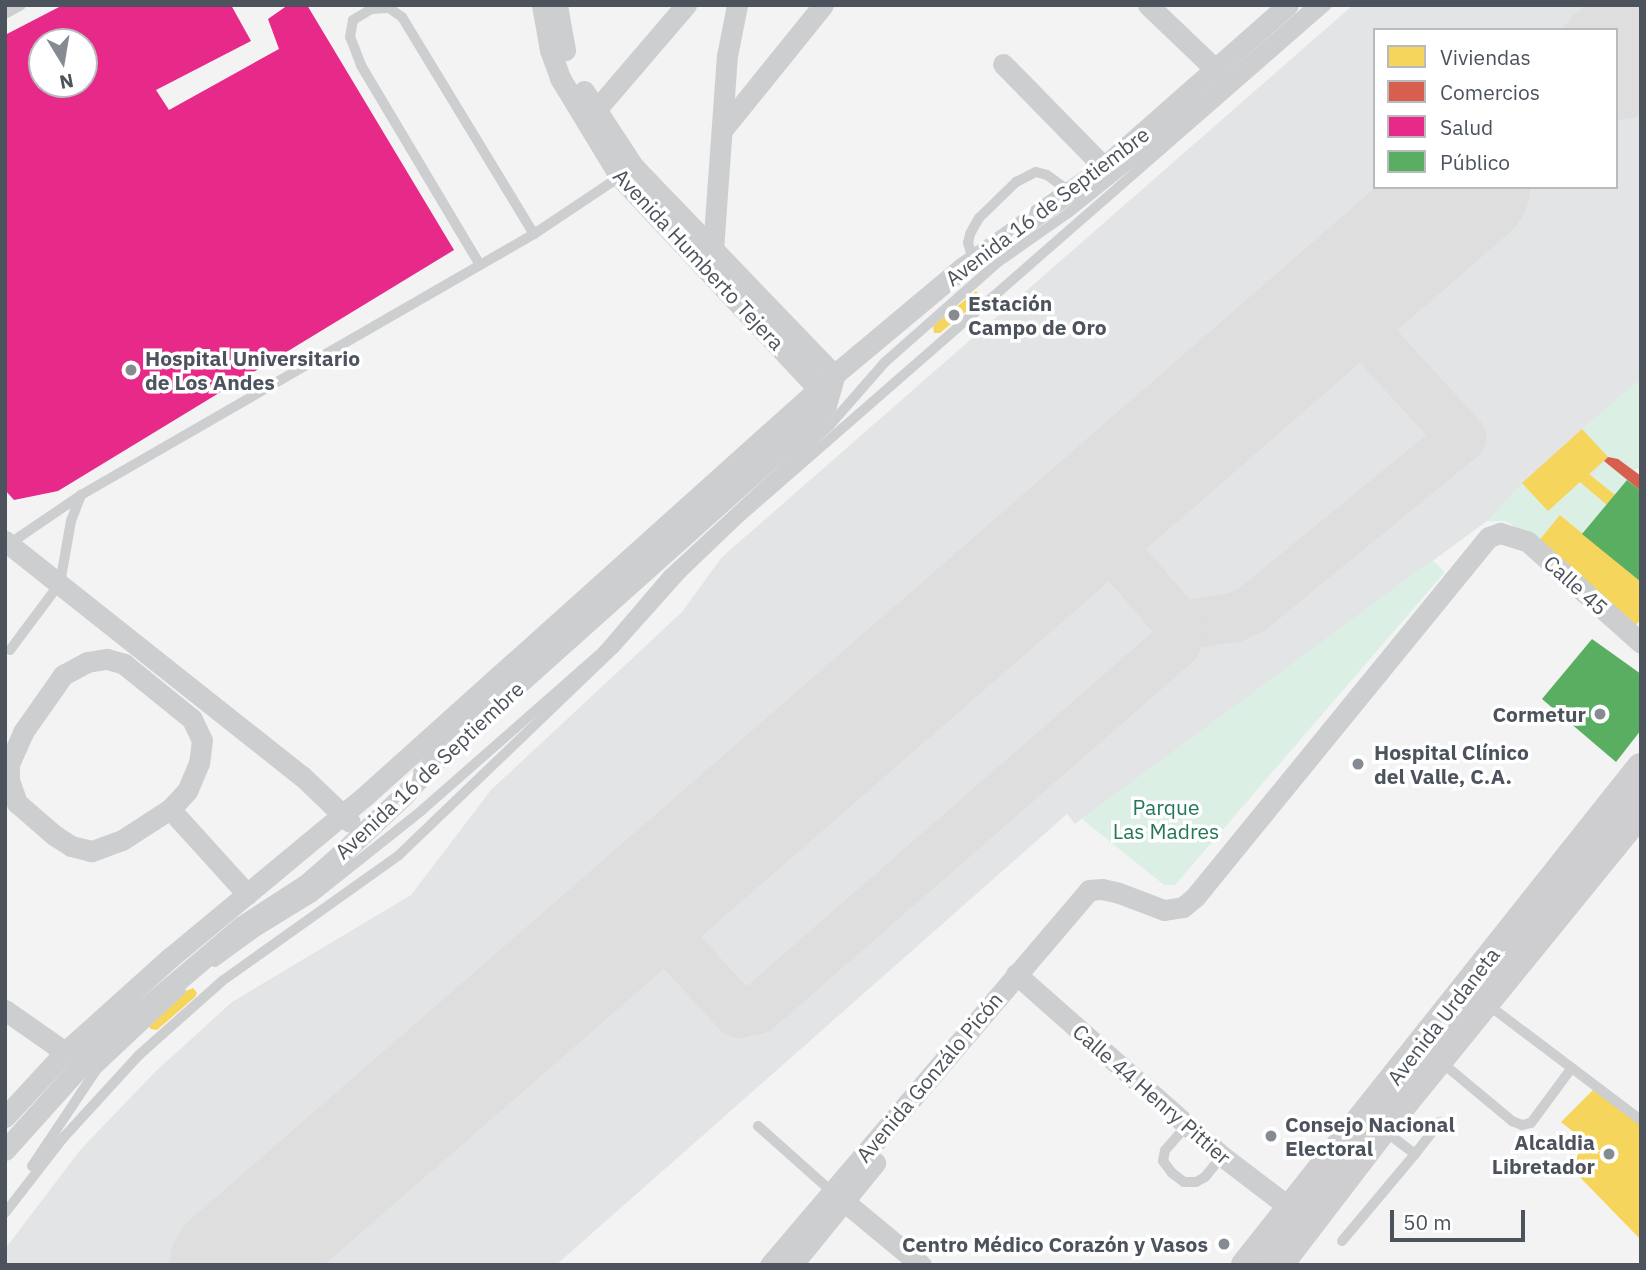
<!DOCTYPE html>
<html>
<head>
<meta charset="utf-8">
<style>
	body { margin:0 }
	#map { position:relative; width:1646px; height:1270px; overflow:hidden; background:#f3f3f3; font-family:"IBM Plex Sans",sans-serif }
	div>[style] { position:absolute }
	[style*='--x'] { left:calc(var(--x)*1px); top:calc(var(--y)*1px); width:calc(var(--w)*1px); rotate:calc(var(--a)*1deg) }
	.airport>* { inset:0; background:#e3e4e5 }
	.green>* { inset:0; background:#dbefe5; transform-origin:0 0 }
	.homes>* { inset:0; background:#f6d55c }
	.shops>* { inset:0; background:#d6604d }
	.health>* { inset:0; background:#e7298a }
	.public>* { inset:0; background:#5aae61 }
	.taxiway>* { height:49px; margin:-24.5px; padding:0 24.5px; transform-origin:24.5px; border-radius:24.5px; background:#dedede }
	.runway>* { height:122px; margin:-61px; padding:0 61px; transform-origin:61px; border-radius:61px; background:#dedede }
	.lane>* { height:10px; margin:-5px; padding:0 5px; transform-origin:5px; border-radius:5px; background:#cdced0 }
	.street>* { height:21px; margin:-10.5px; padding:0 10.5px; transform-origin:10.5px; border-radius:10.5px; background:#cdced0 }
	.secondary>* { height:30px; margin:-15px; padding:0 15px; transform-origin:15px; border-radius:15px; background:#ceced1 }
	.dots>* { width:19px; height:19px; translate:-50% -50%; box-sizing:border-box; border:4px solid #fff; border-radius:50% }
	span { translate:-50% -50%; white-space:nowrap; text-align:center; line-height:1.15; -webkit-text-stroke:7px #fff; paint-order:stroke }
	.street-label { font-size:21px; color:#4c535d }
	.poi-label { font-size:21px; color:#4c535d; font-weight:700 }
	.left { translate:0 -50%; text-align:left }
	.right { translate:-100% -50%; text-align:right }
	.park-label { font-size:21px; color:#237757 }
	.frame { position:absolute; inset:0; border:7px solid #4c535d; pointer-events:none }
	.legend { position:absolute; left:1373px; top:28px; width:245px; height:161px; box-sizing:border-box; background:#fff; border:2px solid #b7babe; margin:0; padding:9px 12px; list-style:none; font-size:21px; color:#4c535d }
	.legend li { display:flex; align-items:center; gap:14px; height:35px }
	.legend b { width:35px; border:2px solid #b7babe }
	.north { position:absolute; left:28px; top:28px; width:70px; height:70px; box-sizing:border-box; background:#fff; border:2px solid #b7babe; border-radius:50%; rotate:169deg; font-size:19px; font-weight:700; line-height:28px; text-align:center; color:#4c535d }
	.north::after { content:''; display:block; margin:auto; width:24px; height:32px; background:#868b92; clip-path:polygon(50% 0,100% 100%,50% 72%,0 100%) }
	.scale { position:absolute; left:1390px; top:1210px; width:135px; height:32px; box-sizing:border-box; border:4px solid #4c535d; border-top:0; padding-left:9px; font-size:21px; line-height:24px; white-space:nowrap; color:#4c535d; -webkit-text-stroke:5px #fff; paint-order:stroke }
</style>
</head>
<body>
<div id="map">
	<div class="airport">
		<div style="clip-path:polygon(evenodd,1353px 5px,1641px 5px,1641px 471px,1637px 468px,1634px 470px,1641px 476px,1641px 619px,1518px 527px,1503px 520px,1487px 521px,1075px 824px,1067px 814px,556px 1265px,5px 1265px,5px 1249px,81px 1149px,156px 1071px,232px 1002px,411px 895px,491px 790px,682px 612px,722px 557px,1353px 5px,1375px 30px,1616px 30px,1616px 187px,1375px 187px,1375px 30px)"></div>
	</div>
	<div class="green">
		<div style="clip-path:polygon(1641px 378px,1641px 463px,1634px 470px,1618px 459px,1608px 457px,1582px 429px)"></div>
		<div style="left:1604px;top:461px;width:30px;height:20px;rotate:40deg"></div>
		<div style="clip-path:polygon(1580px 482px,1607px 505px,1582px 534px,1560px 515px,1537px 543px,1507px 521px,1487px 521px,1522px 483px,1548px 511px)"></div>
		<div style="clip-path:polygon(1432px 560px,1445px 572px,1175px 885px,1164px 885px,1082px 819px)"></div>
	</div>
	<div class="homes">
		<div style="clip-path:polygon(976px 291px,980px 296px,976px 303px,940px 333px,934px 333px,933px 326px)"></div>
		<div style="clip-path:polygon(1582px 429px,1608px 457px,1589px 474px,1615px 495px,1607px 505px,1580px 482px,1548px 511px,1522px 483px)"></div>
		<div style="clip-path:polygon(1560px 515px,1641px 582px,1641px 619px,1636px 625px,1537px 543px)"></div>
		<div style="clip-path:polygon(193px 988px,197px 993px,195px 997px,157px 1030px,151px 1029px,149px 1027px,186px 991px)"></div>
		<div style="clip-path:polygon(1594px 1089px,1641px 1124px,1641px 1240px,1570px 1167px,1586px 1142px,1561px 1122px)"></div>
	</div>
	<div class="shops">
		<div style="clip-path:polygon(1608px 457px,1618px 459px,1641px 476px,1641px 491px,1604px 461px)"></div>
	</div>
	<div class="health">
		<div style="clip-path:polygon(evenodd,63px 5px,231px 5px,251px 41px,156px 90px,169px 110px,279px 49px,268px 19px,288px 5px,307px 5px,454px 250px,58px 491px,14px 500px,5px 490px,5px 35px,63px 5px,42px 42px,84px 42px,84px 84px,42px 84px,42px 42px)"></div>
	</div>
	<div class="public">
		<div style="clip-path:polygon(1627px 480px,1641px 491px,1641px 582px,1582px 534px)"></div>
		<div style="clip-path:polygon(1592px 639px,1641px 674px,1641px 730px,1616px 762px,1542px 699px)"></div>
	</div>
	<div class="taxiway">
		<div style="--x:1179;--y:625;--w:56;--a:-8.3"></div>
		<div style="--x:1234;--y:617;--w:17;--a:-24"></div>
		<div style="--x:1250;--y:610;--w:273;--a:-39.3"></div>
		<div style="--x:1461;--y:437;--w:183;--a:-132.3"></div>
		<div style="--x:641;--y:908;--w:143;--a:47.3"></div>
		<div style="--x:738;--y:1013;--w:19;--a:-12"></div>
		<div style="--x:757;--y:1009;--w:556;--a:-41.14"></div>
		<div style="--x:1176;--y:643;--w:18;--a:-81"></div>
		<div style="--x:1179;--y:625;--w:140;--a:-130.6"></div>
	</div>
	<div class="runway">
		<div style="--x:1616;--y:59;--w:33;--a:-40"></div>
		<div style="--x:231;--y:1265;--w:1642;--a:-41.05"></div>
	</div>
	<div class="lane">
		<div style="--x:5;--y:14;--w:18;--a:-29"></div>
		<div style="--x:973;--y:260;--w:18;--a:-106"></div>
		<div style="--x:968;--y:243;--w:9;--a:-77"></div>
		<div style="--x:970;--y:234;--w:18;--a:-61"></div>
		<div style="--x:979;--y:218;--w:52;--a:-44.2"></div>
		<div style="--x:1016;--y:182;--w:22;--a:-27"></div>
		<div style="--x:1036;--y:172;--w:11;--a:15"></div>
		<div style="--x:1047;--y:175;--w:29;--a:36"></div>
		<div style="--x:480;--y:265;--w:233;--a:-120.8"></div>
		<div style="--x:361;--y:65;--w:30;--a:-111"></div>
		<div style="--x:350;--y:37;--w:17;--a:-80"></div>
		<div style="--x:353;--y:20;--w:21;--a:-31"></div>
		<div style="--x:371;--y:9;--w:18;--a:-3"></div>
		<div style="--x:389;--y:8;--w:16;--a:35"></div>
		<div style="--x:402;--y:17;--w:254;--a:58.7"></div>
		<div style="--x:9;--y:544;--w:87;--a:-34.2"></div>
		<div style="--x:81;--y:495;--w:523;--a:-29.95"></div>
		<div style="--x:534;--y:234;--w:106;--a:-33.8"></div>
		<div style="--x:10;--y:650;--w:84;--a:-53.3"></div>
		<div style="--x:60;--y:583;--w:63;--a:-79.9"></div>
		<div style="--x:71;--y:521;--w:28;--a:-69"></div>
		<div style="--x:215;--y:962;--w:51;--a:-36.2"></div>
		<div style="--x:256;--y:932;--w:67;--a:-31.6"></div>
		<div style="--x:313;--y:897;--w:138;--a:-38.5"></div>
		<div style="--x:421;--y:811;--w:242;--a:-41.3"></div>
		<div style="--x:603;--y:651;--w:100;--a:-49.5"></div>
		<div style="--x:668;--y:575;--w:221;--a:-42.8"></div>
		<div style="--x:830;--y:425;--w:82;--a:-48.9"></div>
		<div style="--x:884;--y:363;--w:151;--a:-41.5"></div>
		<div style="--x:997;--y:263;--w:85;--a:-35"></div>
		<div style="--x:1067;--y:214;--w:95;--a:-38.6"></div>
		<div style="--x:1141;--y:155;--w:228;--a:-41.1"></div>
		<div style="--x:1487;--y:1004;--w:193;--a:37"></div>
		<div style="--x:1440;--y:1061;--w:94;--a:39.8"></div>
		<div style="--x:1512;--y:1121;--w:11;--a:22"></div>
		<div style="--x:1522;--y:1125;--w:9;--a:-13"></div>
		<div style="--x:1531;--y:1123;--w:67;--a:-53.5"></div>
		<div style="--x:1187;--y:1125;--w:33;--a:131"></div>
		<div style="--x:1165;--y:1150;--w:11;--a:100"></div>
		<div style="--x:1163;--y:1161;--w:15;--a:53"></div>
		<div style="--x:1172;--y:1173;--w:15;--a:37"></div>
		<div style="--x:1184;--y:1182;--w:12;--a:0"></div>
		<div style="--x:1196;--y:1182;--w:10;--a:-29"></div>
		<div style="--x:1205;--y:1177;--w:27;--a:-51"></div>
		<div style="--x:758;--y:1126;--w:99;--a:41.7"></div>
		<div style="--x:1415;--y:1154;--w:41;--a:-52"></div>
		<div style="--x:32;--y:1166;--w:117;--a:-56.2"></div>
		<div style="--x:97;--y:1069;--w:115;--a:-43.2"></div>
		<div style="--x:5;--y:1213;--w:95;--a:-52.3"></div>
		<div style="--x:63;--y:1138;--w:113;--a:-47.5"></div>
		<div style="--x:139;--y:1055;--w:111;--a:-41.7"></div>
		<div style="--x:222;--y:981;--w:217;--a:-35.4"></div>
		<div style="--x:399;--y:855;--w:298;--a:-43.8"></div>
		<div style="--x:614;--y:649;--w:101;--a:-48.2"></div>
		<div style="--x:681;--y:574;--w:76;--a:-43.9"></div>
		<div style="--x:736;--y:521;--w:785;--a:-41.12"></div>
		<div style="--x:1342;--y:1241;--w:114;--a:-50"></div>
		<div style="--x:1415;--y:1154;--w:39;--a:-143"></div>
	</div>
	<div class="street">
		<div style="--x:542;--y:5;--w:46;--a:79.9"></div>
		<div style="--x:550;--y:50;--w:30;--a:70"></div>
		<div style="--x:560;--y:78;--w:116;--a:58.8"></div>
		<div style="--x:620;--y:177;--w:291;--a:46.9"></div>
		<div style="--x:557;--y:5;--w:46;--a:79.9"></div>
		<div style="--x:1148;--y:5;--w:94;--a:43.7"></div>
		<div style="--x:1003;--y:64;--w:144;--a:45.6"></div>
		<div style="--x:584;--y:91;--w:90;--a:56.8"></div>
		<div style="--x:633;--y:166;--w:290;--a:46.1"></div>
		<div style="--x:590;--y:122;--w:12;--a:-66"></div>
		<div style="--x:595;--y:111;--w:140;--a:-49.4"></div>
		<div style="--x:723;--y:129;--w:159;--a:-51.1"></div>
		<div style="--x:713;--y:250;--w:195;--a:-85.9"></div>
		<div style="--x:727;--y:56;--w:52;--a:-78.9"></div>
		<div style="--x:5;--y:541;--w:379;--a:38.4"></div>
		<div style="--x:302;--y:776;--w:66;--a:43.8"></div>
		<div style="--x:107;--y:659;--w:18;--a:16"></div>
		<div style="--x:124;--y:664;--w:87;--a:39"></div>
		<div style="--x:192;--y:719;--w:23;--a:65"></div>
		<div style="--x:202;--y:740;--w:23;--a:97"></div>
		<div style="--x:199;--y:763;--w:30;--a:113"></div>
		<div style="--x:187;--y:791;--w:25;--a:133"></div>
		<div style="--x:170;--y:809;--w:57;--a:147.1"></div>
		<div style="--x:122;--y:840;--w:33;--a:160"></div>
		<div style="--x:91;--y:851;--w:21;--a:-166"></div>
		<div style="--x:71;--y:846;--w:20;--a:-147"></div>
		<div style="--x:54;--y:835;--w:49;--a:-139.1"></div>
		<div style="--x:17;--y:803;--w:24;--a:-109"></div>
		<div style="--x:9;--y:780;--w:16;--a:-90"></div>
		<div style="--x:9;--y:764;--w:35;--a:-66"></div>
		<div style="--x:23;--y:732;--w:70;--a:-54.9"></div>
		<div style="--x:63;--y:675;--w:27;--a:-28"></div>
		<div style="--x:87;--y:662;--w:20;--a:-9"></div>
		<div style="--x:170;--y:809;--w:115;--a:47.8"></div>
		<div style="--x:1016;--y:974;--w:275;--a:41.5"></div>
		<div style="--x:1222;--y:1156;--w:101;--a:37.3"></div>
		<div style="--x:5;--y:1010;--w:73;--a:35"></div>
		<div style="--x:5;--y:1117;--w:88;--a:-47.3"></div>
		<div style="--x:65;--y:1052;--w:142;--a:-41.9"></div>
		<div style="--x:171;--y:957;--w:254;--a:-39.7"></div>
		<div style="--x:366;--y:795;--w:629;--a:-41.91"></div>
		<div style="--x:834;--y:375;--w:167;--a:-39.9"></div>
		<div style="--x:962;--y:268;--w:174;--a:-35.4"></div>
		<div style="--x:1104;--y:167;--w:245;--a:-41.4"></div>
		<div style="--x:5;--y:1150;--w:129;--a:-48.1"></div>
		<div style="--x:91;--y:1054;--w:198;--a:-40.3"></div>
		<div style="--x:242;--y:926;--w:77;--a:-32.9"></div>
		<div style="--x:307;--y:884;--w:44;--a:-41.3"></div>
		<div style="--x:340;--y:855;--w:88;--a:-43.2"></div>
		<div style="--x:404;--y:795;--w:59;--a:-48.4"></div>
		<div style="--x:443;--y:751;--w:496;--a:-41.8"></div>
		<div style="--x:813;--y:420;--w:20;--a:-49"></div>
		<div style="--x:826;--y:405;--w:29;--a:-74"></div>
		<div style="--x:834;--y:1193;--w:113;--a:39.6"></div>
		<div style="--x:770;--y:1265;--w:492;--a:-49.6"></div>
		<div style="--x:1089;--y:890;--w:13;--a:-4"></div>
		<div style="--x:1102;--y:889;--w:17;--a:13"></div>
		<div style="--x:1119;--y:893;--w:48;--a:20.7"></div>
		<div style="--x:1164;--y:910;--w:19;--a:-9"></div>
		<div style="--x:1183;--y:907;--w:16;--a:-40"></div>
		<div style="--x:1195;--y:897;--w:465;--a:-50.8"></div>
		<div style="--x:1489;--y:537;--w:12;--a:-20"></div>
		<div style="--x:1500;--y:533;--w:28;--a:17"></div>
		<div style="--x:1527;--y:541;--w:153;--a:41.8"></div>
		<div style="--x:792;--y:1265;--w:132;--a:-50.9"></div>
	</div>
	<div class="secondary">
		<div style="--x:1246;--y:1265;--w:635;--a:-51.52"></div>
		<div style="--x:1278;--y:1265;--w:171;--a:-52.6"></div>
		<div style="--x:1382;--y:1129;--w:411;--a:-50.9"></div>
	</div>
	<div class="dots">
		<div style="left:954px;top:315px;background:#868b92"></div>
		<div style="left:131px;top:370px;background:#868b92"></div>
		<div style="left:1600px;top:714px;background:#868b92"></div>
		<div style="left:1358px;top:764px;background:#868b92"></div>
		<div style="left:1271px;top:1136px;background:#868b92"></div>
		<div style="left:1609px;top:1154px;background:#868b92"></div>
		<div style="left:1224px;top:1244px;background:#868b92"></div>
	</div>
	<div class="street-label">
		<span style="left:1047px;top:206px;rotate:-37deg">Avenida 16 de Septiembre</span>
		<span style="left:699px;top:259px;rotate:47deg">Avenida Humberto Tejera</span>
		<span style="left:1576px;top:585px;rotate:42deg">Calle 45</span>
		<span style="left:429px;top:770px;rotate:-43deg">Avenida 16 de Septiembre</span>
		<span style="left:1443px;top:1016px;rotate:-52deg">Avenida Urdaneta</span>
		<span style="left:929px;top:1077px;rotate:-50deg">Avenida Gonzálo Picón</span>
		<span style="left:1152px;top:1094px;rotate:41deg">Calle 44 Henry Pittier</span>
	</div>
	<div class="poi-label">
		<span class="left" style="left:968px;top:315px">Estación<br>Campo de Oro</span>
		<span class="left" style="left:145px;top:370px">Hospital Universitario<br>de Los Andes</span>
		<span class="right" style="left:1586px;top:714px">Cormetur</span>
		<span class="left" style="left:1374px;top:764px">Hospital Clínico<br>del Valle, C.A.</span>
		<span class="left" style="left:1285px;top:1136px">Consejo Nacional<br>Electoral</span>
		<span class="right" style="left:1595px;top:1154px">Alcaldia<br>Libretador</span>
		<span class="right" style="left:1208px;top:1244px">Centro Médico Corazón y Vasos</span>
	</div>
	<div class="park-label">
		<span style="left:1166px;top:819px">Parque<br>Las Madres</span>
	</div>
	<div class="frame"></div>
	<ul class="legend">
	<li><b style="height:19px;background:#f6d55c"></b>Viviendas</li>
	<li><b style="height:19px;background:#d6604d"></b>Comercios</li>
	<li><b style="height:19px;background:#e7298a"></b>Salud</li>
	<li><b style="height:19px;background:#5aae61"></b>Público</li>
	</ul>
	<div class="north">N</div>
	<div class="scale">50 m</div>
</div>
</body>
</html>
